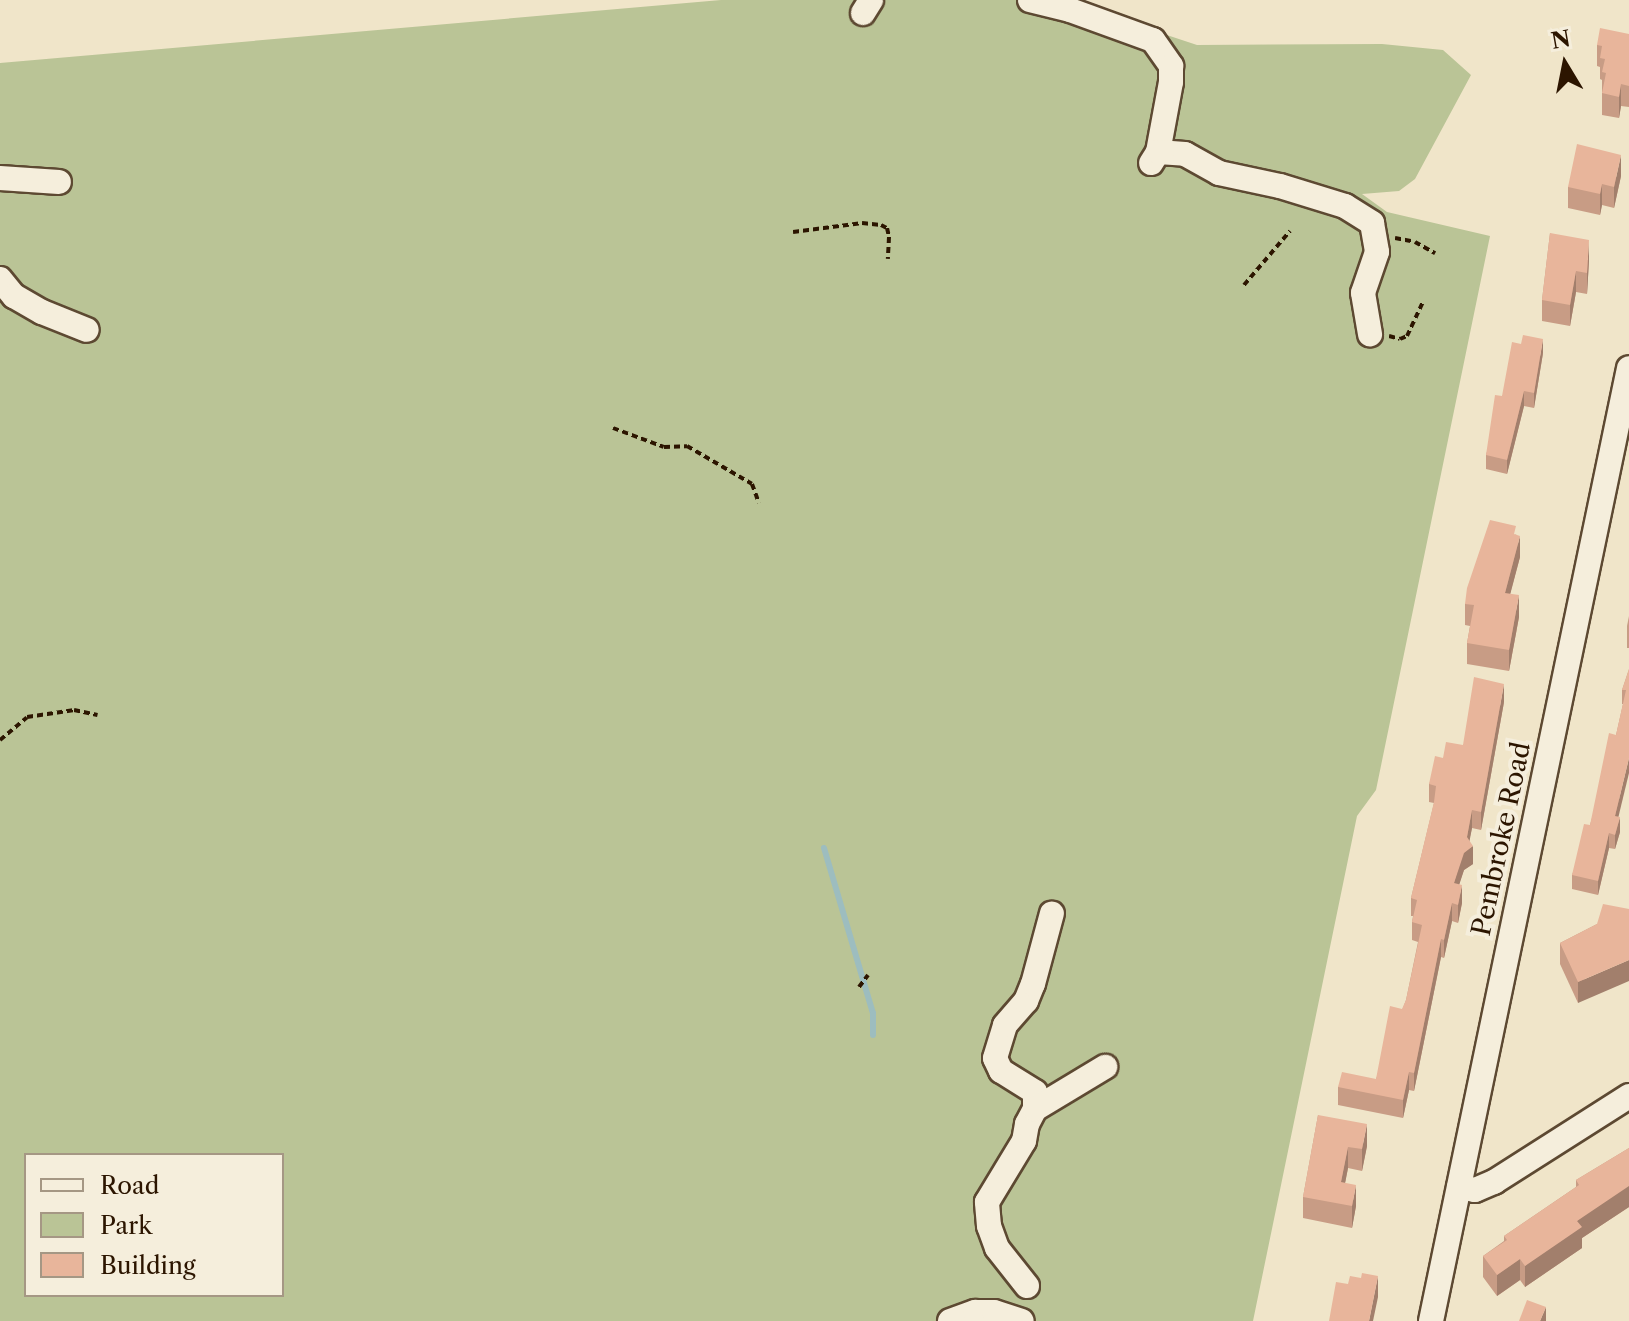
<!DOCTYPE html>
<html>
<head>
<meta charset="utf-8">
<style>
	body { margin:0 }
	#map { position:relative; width:1629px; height:1321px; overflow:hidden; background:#f0e5c9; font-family:"Libre Caslon Text",serif }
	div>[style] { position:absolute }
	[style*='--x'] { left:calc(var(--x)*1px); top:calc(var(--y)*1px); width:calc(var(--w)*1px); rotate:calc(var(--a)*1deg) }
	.green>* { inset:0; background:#bac496 }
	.stream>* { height:6px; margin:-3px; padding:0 3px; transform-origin:3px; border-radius:3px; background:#9dbdbf }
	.path>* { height:4px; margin-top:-2px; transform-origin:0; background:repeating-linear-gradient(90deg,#2c1500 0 6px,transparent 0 10px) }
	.roads { filter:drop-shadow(2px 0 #5d4932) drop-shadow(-2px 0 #5d4932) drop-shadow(0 2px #5d4932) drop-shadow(0 -2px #5d4932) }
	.minor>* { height:24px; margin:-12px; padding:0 12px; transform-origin:12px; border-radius:12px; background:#f5eedc }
	.wall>* { inset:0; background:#c89c85 }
	.shaded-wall>* { inset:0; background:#a27f6c }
	.building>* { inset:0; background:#e8b59b }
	span { translate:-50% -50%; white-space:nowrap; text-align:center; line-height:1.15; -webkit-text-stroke:8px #f5eedc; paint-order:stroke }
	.street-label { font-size:26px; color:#2c1500 }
	.legend { position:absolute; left:24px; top:1153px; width:260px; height:144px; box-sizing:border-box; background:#f5eedc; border:2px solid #a59784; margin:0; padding:10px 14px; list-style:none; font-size:24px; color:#2c1500 }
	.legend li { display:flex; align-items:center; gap:16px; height:40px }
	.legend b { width:40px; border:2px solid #a59784 }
	.north { position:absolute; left:1525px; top:24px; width:80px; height:80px; -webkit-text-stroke:6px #f5eedc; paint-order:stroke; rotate:350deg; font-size:22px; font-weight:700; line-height:32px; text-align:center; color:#2c1500 }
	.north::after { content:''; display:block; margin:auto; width:28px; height:36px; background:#2c1500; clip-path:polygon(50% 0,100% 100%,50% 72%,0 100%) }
</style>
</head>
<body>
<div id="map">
	<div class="green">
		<div style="clip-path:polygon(evenodd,721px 0,1061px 0,1197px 45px,1382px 44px,1443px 50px,1471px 75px,1415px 179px,1399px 191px,1362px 194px,1387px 212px,1490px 236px,1376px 790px,1357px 816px,1253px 1321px,0 1321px,0 63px,721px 0,26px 1155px,282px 1155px,282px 1295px,26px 1295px,26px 1155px)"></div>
	</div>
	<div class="stream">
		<div style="--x:824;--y:848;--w:172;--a:73.5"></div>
		<div style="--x:873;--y:1013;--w:22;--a:90"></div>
	</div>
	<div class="path">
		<div style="--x:793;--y:232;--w:70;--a:-7.4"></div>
		<div style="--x:862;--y:223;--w:19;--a:6"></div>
		<div style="--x:881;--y:225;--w:7;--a:27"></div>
		<div style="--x:887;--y:228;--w:9;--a:77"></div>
		<div style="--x:889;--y:237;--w:22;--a:93"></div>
		<div style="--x:1395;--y:238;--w:20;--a:11"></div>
		<div style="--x:1415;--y:242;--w:23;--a:29"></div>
		<div style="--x:1244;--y:285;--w:71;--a:-49.6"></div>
		<div style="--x:1389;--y:336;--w:11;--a:15"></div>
		<div style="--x:1400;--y:339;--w:8;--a:-23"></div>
		<div style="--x:1407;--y:336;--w:38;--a:-65"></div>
		<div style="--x:613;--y:428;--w:54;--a:20.4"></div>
		<div style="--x:664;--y:447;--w:23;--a:-2"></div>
		<div style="--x:687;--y:446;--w:75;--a:30.3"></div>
		<div style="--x:752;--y:484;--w:20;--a:70"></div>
		<div style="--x:0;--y:740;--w:35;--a:-40"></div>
		<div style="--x:27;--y:717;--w:48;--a:-8.5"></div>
		<div style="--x:74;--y:710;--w:24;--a:12"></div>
		<div style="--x:859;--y:987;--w:15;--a:-53"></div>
	</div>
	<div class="roads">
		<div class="minor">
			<div style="--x:1030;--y:0;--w:41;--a:14"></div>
			<div style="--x:1070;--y:10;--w:88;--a:19.9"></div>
			<div style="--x:1153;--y:40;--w:32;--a:55"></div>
			<div style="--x:1171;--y:66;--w:16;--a:90"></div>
			<div style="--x:1171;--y:82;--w:71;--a:100.5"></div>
			<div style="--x:1158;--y:152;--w:13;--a:122"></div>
			<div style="--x:863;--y:13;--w:15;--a:-58"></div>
			<div style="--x:1158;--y:152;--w:27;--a:4"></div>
			<div style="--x:1185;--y:154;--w:39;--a:29"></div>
			<div style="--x:1219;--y:173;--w:62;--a:12"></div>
			<div style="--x:1280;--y:186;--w:68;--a:17.1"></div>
			<div style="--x:1345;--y:206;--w:32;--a:32"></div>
			<div style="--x:1372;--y:223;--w:29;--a:80"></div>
			<div style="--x:1377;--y:252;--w:43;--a:108.9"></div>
			<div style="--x:1363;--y:293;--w:42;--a:80.3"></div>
			<div style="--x:0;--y:178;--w:59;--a:3.9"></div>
			<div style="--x:0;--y:279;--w:22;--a:51"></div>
			<div style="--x:14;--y:296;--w:32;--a:30"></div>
			<div style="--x:42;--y:312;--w:48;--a:21.8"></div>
			<div style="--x:1035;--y:1109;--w:17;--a:-90"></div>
			<div style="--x:1035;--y:1092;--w:40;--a:-148"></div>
			<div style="--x:1001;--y:1071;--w:14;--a:-115"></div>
			<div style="--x:995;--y:1058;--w:34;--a:-73"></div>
			<div style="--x:1005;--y:1025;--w:32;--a:-49"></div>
			<div style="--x:1026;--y:1001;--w:18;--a:-68"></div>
			<div style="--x:1033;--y:984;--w:73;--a:-75"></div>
			<div style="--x:1459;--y:1187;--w:16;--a:11"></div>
			<div style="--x:1475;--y:1190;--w:21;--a:-23"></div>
			<div style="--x:1494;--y:1182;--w:160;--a:-32.5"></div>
			<div style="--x:1027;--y:1286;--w:48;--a:-128.3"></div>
			<div style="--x:997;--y:1248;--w:23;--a:-110"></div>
			<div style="--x:989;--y:1226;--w:24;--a:-95"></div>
			<div style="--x:987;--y:1202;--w:71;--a:-58.8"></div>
			<div style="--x:1024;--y:1141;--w:17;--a:-80"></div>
			<div style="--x:1027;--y:1124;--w:17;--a:-62"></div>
			<div style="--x:1035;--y:1109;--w:82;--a:-31"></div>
			<div style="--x:950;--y:1321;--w:27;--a:-20"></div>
			<div style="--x:975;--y:1312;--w:19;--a:0"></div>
			<div style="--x:994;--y:1312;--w:29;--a:18"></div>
			<div style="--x:1431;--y:1321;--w:973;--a:-78.26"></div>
		</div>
	</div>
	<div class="wall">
		<div style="clip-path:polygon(1629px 34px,1629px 107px,1621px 106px,1619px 118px,1602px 115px,1602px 80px,1600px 79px,1600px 67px,1597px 66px,1597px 45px)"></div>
		<div style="clip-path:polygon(1621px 176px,1614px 208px,1602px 205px,1600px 215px,1568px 208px,1568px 187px)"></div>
		<div style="clip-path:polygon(1550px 233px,1589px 261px,1587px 294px,1576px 292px,1570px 326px,1542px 321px,1542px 300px)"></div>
		<div style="clip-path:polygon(1543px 353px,1534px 408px,1524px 406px,1507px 474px,1486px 469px,1486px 455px,1502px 396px)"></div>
		<div style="clip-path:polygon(1516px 534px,1520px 557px,1510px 594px,1519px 617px,1509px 671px,1467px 664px,1467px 643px,1470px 626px,1465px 625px,1465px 604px)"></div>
		<div style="clip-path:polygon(1629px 616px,1629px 648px,1627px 648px,1627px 626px)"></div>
		<div style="clip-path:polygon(1629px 669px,1618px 817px,1620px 832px,1615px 849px,1609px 848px,1598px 895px,1572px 889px,1572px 875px,1590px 825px,1616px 735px,1623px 704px,1622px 704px,1622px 690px)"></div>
		<div style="clip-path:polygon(1504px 702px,1481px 830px,1472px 828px,1469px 841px,1473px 864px,1464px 870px,1459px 884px,1462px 903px,1458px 923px,1452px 921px,1444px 958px,1441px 957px,1414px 1091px,1409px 1090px,1403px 1118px,1338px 1105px,1338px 1087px,1376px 1079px,1406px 1000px,1418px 942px,1412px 940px,1412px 922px,1413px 916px,1411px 916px,1411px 898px,1434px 803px,1429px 802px,1429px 784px,1443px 758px,1463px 745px)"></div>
		<div style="clip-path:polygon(1597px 924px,1578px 1003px,1560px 964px,1560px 943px)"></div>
		<div style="clip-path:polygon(1318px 1115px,1367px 1146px,1362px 1171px,1348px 1168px,1345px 1183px,1356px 1206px,1352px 1228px,1303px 1218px,1303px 1197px)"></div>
		<div style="clip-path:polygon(1629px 1148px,1629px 1207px,1582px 1238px,1582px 1248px,1525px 1287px,1520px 1280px,1497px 1296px,1483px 1277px,1483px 1256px,1504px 1241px,1504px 1236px,1576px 1187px,1576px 1180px)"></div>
	</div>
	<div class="shaded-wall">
		<div style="clip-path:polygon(1621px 84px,1621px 106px,1619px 118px,1619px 97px)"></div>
		<div style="clip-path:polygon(1621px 155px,1621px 176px,1614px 208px,1614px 187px)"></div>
		<div style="clip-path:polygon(1602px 184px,1602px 205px,1600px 215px,1600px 194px)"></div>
		<div style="clip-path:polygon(1589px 240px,1589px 261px,1587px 294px,1587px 273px)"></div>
		<div style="clip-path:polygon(1576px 271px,1576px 292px,1570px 326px,1570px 305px)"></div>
		<div style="clip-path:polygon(1543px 339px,1543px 353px,1534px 408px,1534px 393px)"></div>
		<div style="clip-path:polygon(1524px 391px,1524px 406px,1507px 474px,1507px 460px)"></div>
		<div style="clip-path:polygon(1520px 536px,1520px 557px,1505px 614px,1505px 593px)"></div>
		<div style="clip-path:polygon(1519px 595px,1519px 617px,1509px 671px,1509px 650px)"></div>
		<div style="clip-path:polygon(1504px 684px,1504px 702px,1481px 830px,1481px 812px)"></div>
		<div style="clip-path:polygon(1629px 758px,1629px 773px,1615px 831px,1615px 816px)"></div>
		<div style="clip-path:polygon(1472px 810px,1472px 828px,1468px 849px,1473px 846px,1473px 864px,1464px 870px,1454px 901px,1454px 883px,1467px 837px)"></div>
		<div style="clip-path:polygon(1620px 817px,1620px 832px,1615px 849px,1615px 835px)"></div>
		<div style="clip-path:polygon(1609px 833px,1609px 848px,1598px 895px,1598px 881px)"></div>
		<div style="clip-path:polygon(1462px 885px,1462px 903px,1458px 923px,1458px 905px)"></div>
		<div style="clip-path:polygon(1452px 903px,1452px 921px,1444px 958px,1444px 940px)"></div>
		<div style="clip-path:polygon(1441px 939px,1441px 957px,1414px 1091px,1414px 1073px)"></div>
		<div style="clip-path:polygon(1629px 960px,1629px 981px,1578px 1003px,1578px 982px)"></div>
		<div style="clip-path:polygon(1409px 1072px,1409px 1090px,1403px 1118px,1403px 1100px)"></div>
		<div style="clip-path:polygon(1367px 1124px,1367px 1146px,1362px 1171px,1362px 1149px)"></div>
		<div style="clip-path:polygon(1348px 1147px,1348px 1168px,1341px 1204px,1341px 1182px)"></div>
		<div style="clip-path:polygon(1629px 1179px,1629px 1207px,1582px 1238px,1582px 1248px,1525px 1287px,1525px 1266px,1577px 1221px)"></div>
		<div style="clip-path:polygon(1356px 1185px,1356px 1206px,1352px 1228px,1352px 1206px)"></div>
		<div style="clip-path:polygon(1520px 1259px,1520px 1280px,1497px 1296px,1497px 1275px)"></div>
		<div style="clip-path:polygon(1378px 1276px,1378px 1297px,1373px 1321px,1369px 1321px)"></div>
		<div style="clip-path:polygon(1546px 1307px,1546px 1321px,1540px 1321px)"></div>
	</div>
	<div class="building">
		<div style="clip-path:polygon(1600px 28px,1629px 34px,1629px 86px,1621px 84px,1619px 97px,1602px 93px,1606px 73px,1602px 72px,1605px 59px,1600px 58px,1602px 46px,1597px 45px)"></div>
		<div style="clip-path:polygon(1577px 144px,1621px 155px,1614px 187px,1602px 184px,1600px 194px,1568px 187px)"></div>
		<div style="clip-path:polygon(1550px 233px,1589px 240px,1587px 273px,1576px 271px,1570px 305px,1542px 300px)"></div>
		<div style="clip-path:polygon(1523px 335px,1543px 339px,1534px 393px,1524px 391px,1507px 460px,1486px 455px,1495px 395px,1502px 396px,1512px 342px,1521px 344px)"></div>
		<div style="clip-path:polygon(1490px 520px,1516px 526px,1514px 534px,1520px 536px,1505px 593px,1519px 595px,1509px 650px,1467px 643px,1474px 605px,1465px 604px,1467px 588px)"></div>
		<div style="clip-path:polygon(1629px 669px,1629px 758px,1615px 816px,1620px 817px,1615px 835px,1609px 833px,1598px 881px,1572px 875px,1584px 824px,1590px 825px,1609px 733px,1616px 735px,1626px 690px,1622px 690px)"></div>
		<div style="clip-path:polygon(1474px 677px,1504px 684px,1481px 812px,1472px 810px,1467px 837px,1473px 846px,1464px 853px,1454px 883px,1462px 885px,1458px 905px,1452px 903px,1444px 940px,1441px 939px,1414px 1073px,1409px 1072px,1403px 1100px,1338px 1087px,1342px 1072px,1376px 1079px,1390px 1006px,1402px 1009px,1406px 1000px,1422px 925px,1412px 922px,1417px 900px,1411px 898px,1434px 802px,1436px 786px,1429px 784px,1435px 756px,1443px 758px,1446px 742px,1463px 745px)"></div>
		<div style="clip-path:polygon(1603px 904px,1629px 909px,1629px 960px,1578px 982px,1560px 943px,1597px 924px)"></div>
		<div style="clip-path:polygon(1318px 1115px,1367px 1124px,1362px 1149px,1348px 1147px,1341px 1182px,1356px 1185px,1352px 1206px,1303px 1197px)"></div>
		<div style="clip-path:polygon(1629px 1148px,1629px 1186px,1577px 1221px,1582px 1227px,1525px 1266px,1520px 1259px,1497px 1275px,1483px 1256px,1507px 1240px,1504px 1236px,1579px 1185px,1576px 1180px)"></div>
		<div style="clip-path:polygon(1362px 1273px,1378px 1276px,1369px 1321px,1329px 1321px,1336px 1282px,1348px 1284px,1350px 1276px,1361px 1278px)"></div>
		<div style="clip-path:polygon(1527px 1300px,1546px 1307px,1540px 1321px,1519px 1321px)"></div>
	</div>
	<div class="street-label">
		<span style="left:1502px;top:839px;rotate:-78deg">Pembroke Road</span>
	</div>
	<ul class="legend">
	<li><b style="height:10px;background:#f5eedc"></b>Road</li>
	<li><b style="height:22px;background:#bac496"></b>Park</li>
	<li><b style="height:22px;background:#e8b59b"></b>Building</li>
	</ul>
	<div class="north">N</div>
</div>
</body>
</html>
